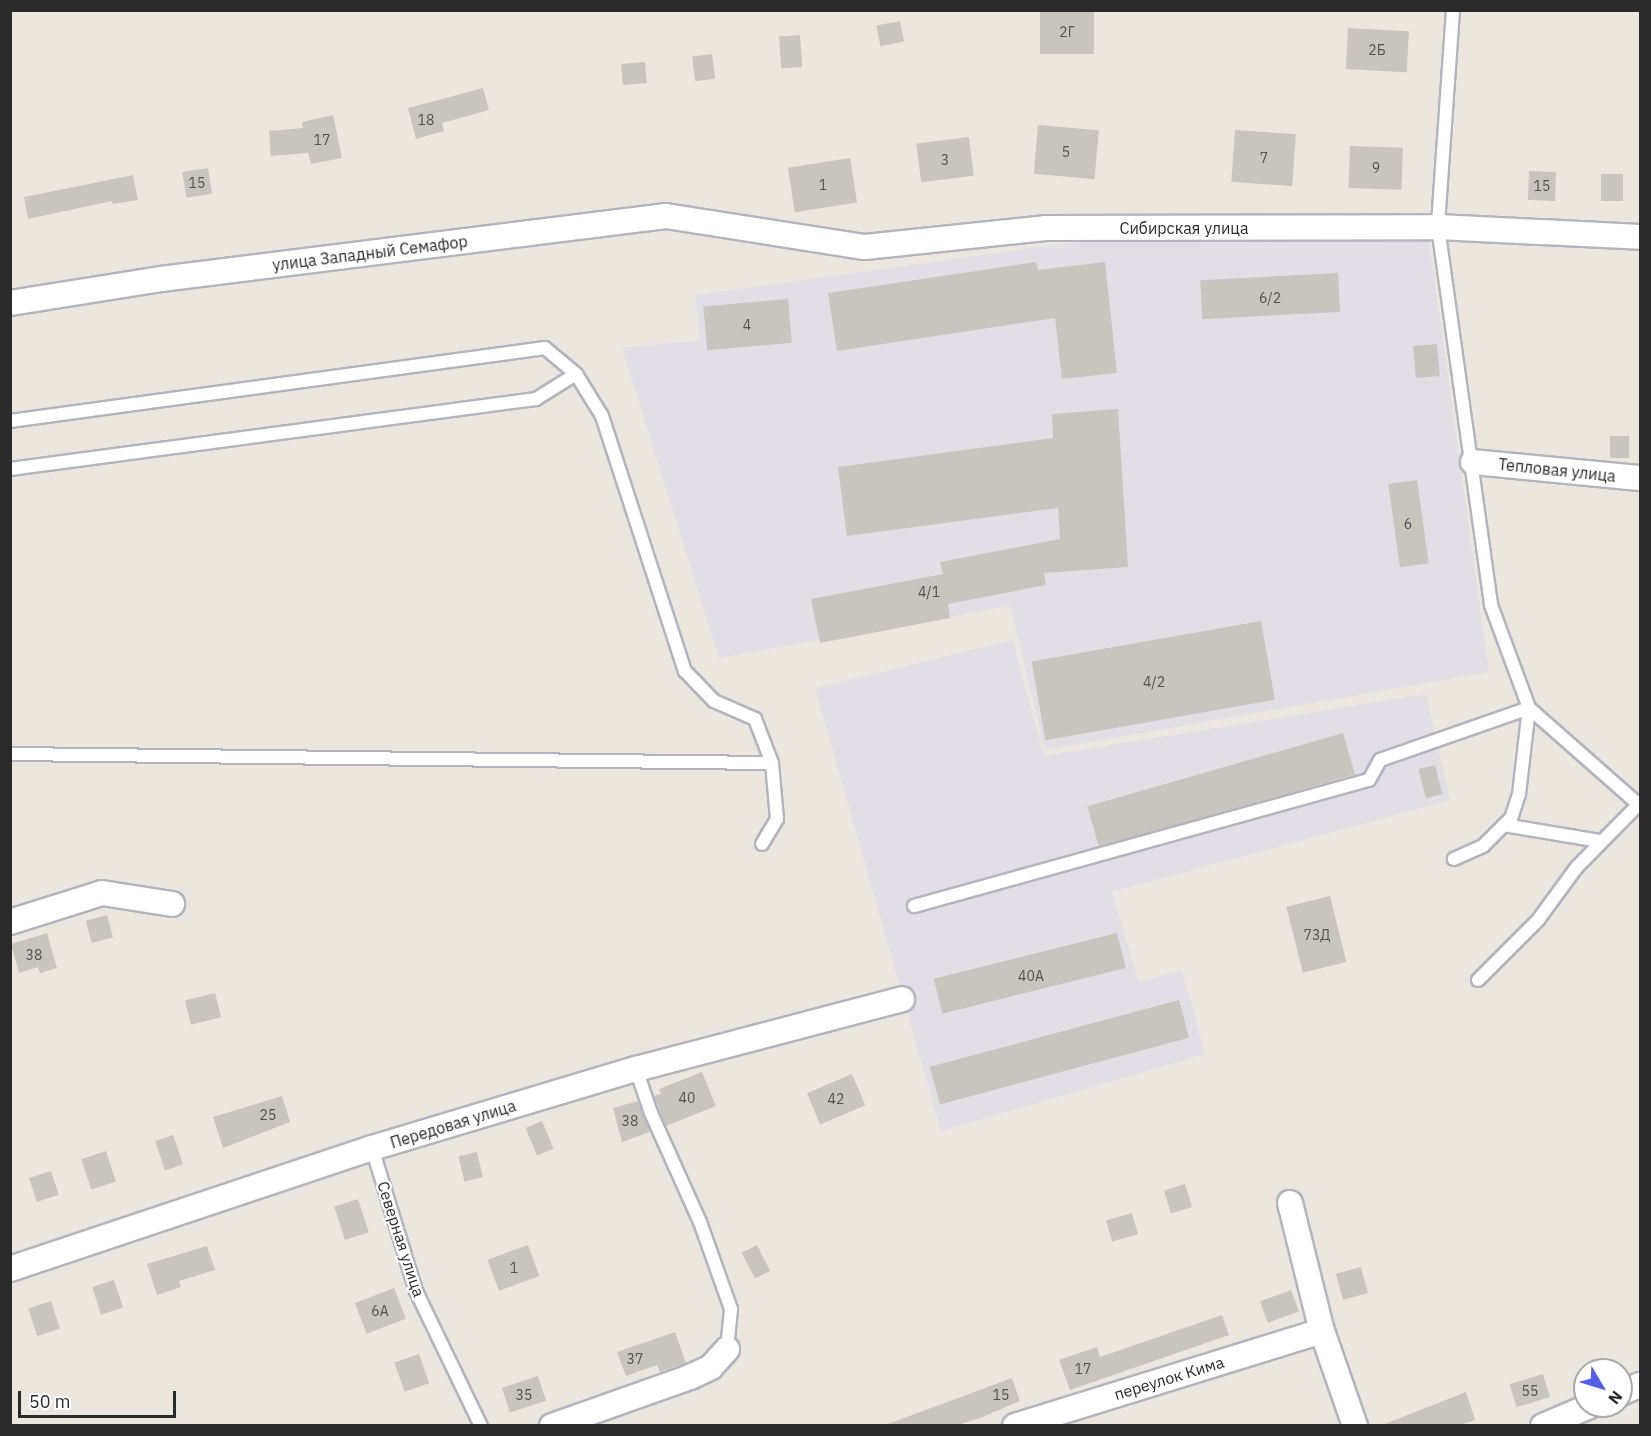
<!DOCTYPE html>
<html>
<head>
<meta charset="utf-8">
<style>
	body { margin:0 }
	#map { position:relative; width:1651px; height:1436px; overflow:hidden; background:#ebe7df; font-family:"IBM Plex Sans",sans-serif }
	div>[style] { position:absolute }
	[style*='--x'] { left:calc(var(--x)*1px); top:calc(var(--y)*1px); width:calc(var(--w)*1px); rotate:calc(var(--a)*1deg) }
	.industrial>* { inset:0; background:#e1dfe5 }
	.building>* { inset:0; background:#c7c5be; transform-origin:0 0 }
	.roads { filter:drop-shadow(2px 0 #b3b4bd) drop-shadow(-2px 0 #b3b4bd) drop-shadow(0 2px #b3b4bd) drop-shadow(0 -2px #b3b4bd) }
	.service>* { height:12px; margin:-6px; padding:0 6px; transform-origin:6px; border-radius:6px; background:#fff }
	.minor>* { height:24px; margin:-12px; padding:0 12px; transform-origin:12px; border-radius:12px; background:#fff }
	span { translate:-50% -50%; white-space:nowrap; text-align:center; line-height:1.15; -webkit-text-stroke:4.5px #fff; paint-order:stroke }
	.number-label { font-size:14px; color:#525250 }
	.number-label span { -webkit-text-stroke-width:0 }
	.street-label { font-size:16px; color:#2b2b2b }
	.frame { position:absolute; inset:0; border:12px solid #2b2b2b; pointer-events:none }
	.north { position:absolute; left:1573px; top:1358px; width:60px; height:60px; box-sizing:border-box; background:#fff; border:2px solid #aaa; border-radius:50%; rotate:128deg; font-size:16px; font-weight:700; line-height:24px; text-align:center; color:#2b2b2b }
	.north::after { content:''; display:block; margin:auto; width:21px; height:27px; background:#5360e5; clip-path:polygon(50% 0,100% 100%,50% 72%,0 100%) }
	.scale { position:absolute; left:18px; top:1391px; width:158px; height:27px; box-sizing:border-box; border:3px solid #2b2b2b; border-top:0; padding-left:8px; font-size:18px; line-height:21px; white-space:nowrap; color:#2b2b2b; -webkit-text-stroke:4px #fff; paint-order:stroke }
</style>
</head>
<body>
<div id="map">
	<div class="industrial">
		<div style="clip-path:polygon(1105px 238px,1429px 240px,1489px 672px,1045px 750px,1010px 606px,719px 658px,622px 348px,700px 340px,695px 295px)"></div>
		<div style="clip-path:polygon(1013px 640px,1044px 756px,1426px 694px,1450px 800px,1112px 892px,1139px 982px,1182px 970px,1205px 1054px,941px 1131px,815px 688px)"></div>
	</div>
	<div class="building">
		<div style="left:1040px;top:10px;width:54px;height:44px"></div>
		<div style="left:900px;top:21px;width:21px;height:24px;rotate:79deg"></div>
		<div style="left:1348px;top:28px;width:61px;height:41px;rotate:3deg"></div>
		<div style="left:800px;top:35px;width:32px;height:21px;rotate:86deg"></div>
		<div style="left:712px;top:54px;width:25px;height:20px;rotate:83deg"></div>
		<div style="left:645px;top:62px;width:21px;height:24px;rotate:85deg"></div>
		<div style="clip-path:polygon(483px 88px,489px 110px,442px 123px,444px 131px,416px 139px,408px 108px)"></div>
		<div style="clip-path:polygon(333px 115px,342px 158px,311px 164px,308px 153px,271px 156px,269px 131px,303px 128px,302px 122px)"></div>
		<div style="left:1038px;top:125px;width:61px;height:49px;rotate:5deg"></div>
		<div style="left:1235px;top:130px;width:61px;height:52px;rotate:4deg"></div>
		<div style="left:969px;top:137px;width:39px;height:53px;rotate:83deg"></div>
		<div style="left:1350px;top:146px;width:53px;height:42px;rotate:2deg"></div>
		<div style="left:850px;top:158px;width:45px;height:63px;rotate:81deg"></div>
		<div style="left:208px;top:168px;width:26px;height:26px;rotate:81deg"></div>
		<div style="left:1529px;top:171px;width:27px;height:29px;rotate:2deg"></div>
		<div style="left:1601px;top:174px;width:22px;height:27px"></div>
		<div style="clip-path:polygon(133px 175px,138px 200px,113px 204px,112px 201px,28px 219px,24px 197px)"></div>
		<div style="clip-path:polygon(1036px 262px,1038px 270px,1105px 262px,1117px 373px,1062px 379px,1055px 318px,837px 351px,828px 293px)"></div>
		<div style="left:1338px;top:273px;width:39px;height:138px;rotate:87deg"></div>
		<div style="left:788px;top:299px;width:44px;height:85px;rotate:85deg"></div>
		<div style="left:1437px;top:344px;width:32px;height:24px;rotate:85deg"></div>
		<div style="clip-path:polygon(1118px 409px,1128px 567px,1044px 573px,1046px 585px,948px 604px,950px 618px,820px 643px,811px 599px,943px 574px,940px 562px,1060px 539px,1058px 508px,847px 536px,838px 467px,1053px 438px,1052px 414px)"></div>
		<div style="left:1610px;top:436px;width:19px;height:22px"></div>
		<div style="left:1417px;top:480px;width:84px;height:29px;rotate:82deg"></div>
		<div style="left:1261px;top:621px;width:80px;height:233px;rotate:80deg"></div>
		<div style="left:1343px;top:733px;width:43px;height:266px;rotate:74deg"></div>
		<div style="left:1435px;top:765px;width:30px;height:17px;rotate:76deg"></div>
		<div style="left:1330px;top:896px;width:68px;height:45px;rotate:76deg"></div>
		<div style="left:107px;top:915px;width:23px;height:22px;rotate:75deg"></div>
		<div style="clip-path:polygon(47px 933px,57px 968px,40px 973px,38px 967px,19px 973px,11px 944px)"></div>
		<div style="left:1117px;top:933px;width:36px;height:189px;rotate:76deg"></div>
		<div style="left:215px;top:993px;width:25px;height:31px;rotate:76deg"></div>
		<div style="left:1179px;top:1000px;width:39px;height:258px;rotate:75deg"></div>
		<div style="clip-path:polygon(702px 1072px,716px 1106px,666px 1126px,654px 1096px,661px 1094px,659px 1089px)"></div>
		<div style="left:852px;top:1074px;width:34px;height:49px;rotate:67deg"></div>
		<div style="clip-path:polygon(282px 1096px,290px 1122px,223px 1148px,213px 1117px)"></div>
		<div style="clip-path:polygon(638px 1101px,650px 1132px,622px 1142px,613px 1108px)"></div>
		<div style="left:542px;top:1121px;width:30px;height:18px;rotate:67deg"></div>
		<div style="left:173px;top:1135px;width:31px;height:19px;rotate:71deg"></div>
		<div style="left:106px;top:1151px;width:32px;height:26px;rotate:72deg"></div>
		<div style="left:477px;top:1152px;width:26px;height:19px;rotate:77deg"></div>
		<div style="left:51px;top:1171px;width:25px;height:23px;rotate:72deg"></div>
		<div style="left:1185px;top:1184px;width:24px;height:22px;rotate:73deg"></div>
		<div style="left:358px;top:1199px;width:35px;height:25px;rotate:72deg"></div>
		<div style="left:1132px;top:1213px;width:22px;height:27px;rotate:74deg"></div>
		<div style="left:528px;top:1245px;width:33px;height:43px;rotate:70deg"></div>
		<div style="left:757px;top:1245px;width:29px;height:17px;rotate:63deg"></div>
		<div style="clip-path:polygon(207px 1246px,215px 1270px,179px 1281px,181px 1287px,157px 1295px,147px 1264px)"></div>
		<div style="left:1361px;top:1267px;width:27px;height:26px;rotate:75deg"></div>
		<div style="left:114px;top:1280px;width:29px;height:23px;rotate:72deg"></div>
		<div style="left:394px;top:1288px;width:33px;height:42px;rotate:69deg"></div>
		<div style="left:1291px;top:1290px;width:23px;height:33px;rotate:70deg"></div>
		<div style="left:51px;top:1301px;width:29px;height:24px;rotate:72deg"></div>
		<div style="clip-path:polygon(1222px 1315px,1229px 1335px,1070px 1390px,1059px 1360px,1097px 1347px,1100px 1357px)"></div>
		<div style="clip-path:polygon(675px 1332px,686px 1363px,660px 1372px,657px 1365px,626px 1376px,617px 1352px)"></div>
		<div style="left:419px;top:1354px;width:31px;height:26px;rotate:71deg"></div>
		<div style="left:1543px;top:1374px;width:24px;height:35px;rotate:73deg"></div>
		<div style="left:538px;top:1376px;width:26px;height:38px;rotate:72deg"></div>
		<div style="clip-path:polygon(1012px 1378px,1020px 1401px,980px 1418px,958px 1425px,885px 1425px)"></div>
		<div style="clip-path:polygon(1466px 1392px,1475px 1420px,1460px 1425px,1382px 1425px)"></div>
	</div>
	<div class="roads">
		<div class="service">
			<div style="--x:1453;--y:10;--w:218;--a:94"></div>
			<div style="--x:1438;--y:227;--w:382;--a:82"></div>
			<div style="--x:1491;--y:605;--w:110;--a:69.7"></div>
			<div style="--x:1529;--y:708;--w:148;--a:41.4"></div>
			<div style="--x:10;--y:421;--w:540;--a:-7.77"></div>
			<div style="--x:545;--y:348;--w:40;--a:40"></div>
			<div style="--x:576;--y:374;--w:49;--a:58.2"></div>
			<div style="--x:602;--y:416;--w:268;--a:72"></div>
			<div style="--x:685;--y:671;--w:42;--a:46"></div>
			<div style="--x:714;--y:701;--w:45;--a:23.7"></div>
			<div style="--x:755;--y:719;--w:47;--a:68.9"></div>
			<div style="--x:772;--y:763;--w:56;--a:84.9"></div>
			<div style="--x:777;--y:819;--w:29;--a:121"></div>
			<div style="--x:10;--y:469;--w:531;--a:-7.58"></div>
			<div style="--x:536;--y:399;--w:47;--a:-32"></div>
			<div style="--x:10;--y:754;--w:762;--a:0.68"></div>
			<div style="--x:1504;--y:825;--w:97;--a:9.5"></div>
			<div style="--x:914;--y:906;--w:472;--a:-15.5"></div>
			<div style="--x:1369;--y:780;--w:23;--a:-61"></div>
			<div style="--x:1380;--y:760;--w:158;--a:-19.2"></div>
			<div style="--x:1529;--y:708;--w:87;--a:96.6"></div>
			<div style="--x:1519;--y:794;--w:25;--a:108"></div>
			<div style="--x:1511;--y:818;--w:40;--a:135"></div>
			<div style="--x:1483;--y:846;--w:32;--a:156"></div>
			<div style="--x:1478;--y:980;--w:85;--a:-45"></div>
			<div style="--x:1538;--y:920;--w:66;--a:-53.7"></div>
			<div style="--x:1577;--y:867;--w:88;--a:-45.5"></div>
			<div style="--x:636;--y:1069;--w:46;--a:71.2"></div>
			<div style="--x:651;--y:1113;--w:120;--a:65.8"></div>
			<div style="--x:700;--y:1222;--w:92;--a:70.4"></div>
			<div style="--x:731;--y:1309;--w:40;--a:95.7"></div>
			<div style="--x:372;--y:1148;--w:150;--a:72.9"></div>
			<div style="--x:416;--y:1291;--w:150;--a:64.3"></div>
		</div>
		<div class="minor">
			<div style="--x:10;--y:303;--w:153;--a:-9"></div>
			<div style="--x:161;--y:279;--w:509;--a:-7.11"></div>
			<div style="--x:666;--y:216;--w:201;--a:8.9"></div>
			<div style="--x:865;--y:247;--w:181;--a:-6"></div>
			<div style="--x:1045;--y:228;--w:393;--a:-0.1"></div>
			<div style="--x:1438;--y:227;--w:202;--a:2.8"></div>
			<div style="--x:1473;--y:462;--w:168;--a:5.5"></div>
			<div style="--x:10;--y:922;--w:96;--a:-17.5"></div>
			<div style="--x:102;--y:893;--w:71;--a:8.9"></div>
			<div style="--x:1290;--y:1203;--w:132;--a:76"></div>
			<div style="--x:1322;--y:1331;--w:101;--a:70.8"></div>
			<div style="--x:10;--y:1269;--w:382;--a:-18.5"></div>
			<div style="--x:372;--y:1148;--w:276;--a:-16.7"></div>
			<div style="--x:636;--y:1069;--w:275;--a:-14.7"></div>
			<div style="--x:1621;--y:1393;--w:21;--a:-23"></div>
			<div style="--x:552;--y:1426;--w:146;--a:-19.5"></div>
			<div style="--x:690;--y:1377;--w:23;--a:-25"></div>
			<div style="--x:711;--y:1367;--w:24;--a:-48"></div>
			<div style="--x:1015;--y:1426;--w:321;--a:-17.2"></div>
			<div style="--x:1543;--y:1426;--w:51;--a:-23.1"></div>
		</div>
	</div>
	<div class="number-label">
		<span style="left:1067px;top:32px">2Г</span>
		<span style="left:1377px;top:50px">2Б</span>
		<span style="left:426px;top:120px">18</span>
		<span style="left:322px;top:140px">17</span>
		<span style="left:1066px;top:152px">5</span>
		<span style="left:1264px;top:158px">7</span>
		<span style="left:945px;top:160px">3</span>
		<span style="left:1376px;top:168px">9</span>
		<span style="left:197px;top:183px">15</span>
		<span style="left:823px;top:185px">1</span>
		<span style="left:1542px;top:186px">15</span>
		<span style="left:1270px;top:298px">6/2</span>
		<span style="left:747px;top:325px">4</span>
		<span style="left:1408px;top:524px">6</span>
		<span style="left:929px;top:592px">4/1</span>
		<span style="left:1154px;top:682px">4/2</span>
		<span style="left:1317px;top:935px">73Д</span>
		<span style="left:34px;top:955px">38</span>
		<span style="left:1031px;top:976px">40А</span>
		<span style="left:687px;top:1098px">40</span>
		<span style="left:836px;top:1099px">42</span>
		<span style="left:268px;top:1115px">25</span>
		<span style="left:630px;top:1121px">38</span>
		<span style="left:514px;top:1268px">1</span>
		<span style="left:380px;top:1311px">6А</span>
		<span style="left:635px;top:1359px">37</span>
		<span style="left:1083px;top:1369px">17</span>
		<span style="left:1530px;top:1391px">55</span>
		<span style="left:524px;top:1395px">35</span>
		<span style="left:1001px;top:1395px">15</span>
	</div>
	<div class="street-label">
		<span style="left:1184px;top:228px">Сибирская улица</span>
		<span style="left:370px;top:253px;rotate:-7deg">улица Западный Семафор</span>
		<span style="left:1557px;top:470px;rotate:6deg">Тепловая улица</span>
		<span style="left:453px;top:1124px;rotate:-17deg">Передовая улица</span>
		<span style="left:401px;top:1239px;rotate:72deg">Северная улица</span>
		<span style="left:1169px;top:1378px;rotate:-17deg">переулок Кима</span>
	</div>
	<div class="frame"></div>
	<div class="north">N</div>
	<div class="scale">50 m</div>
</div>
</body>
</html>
